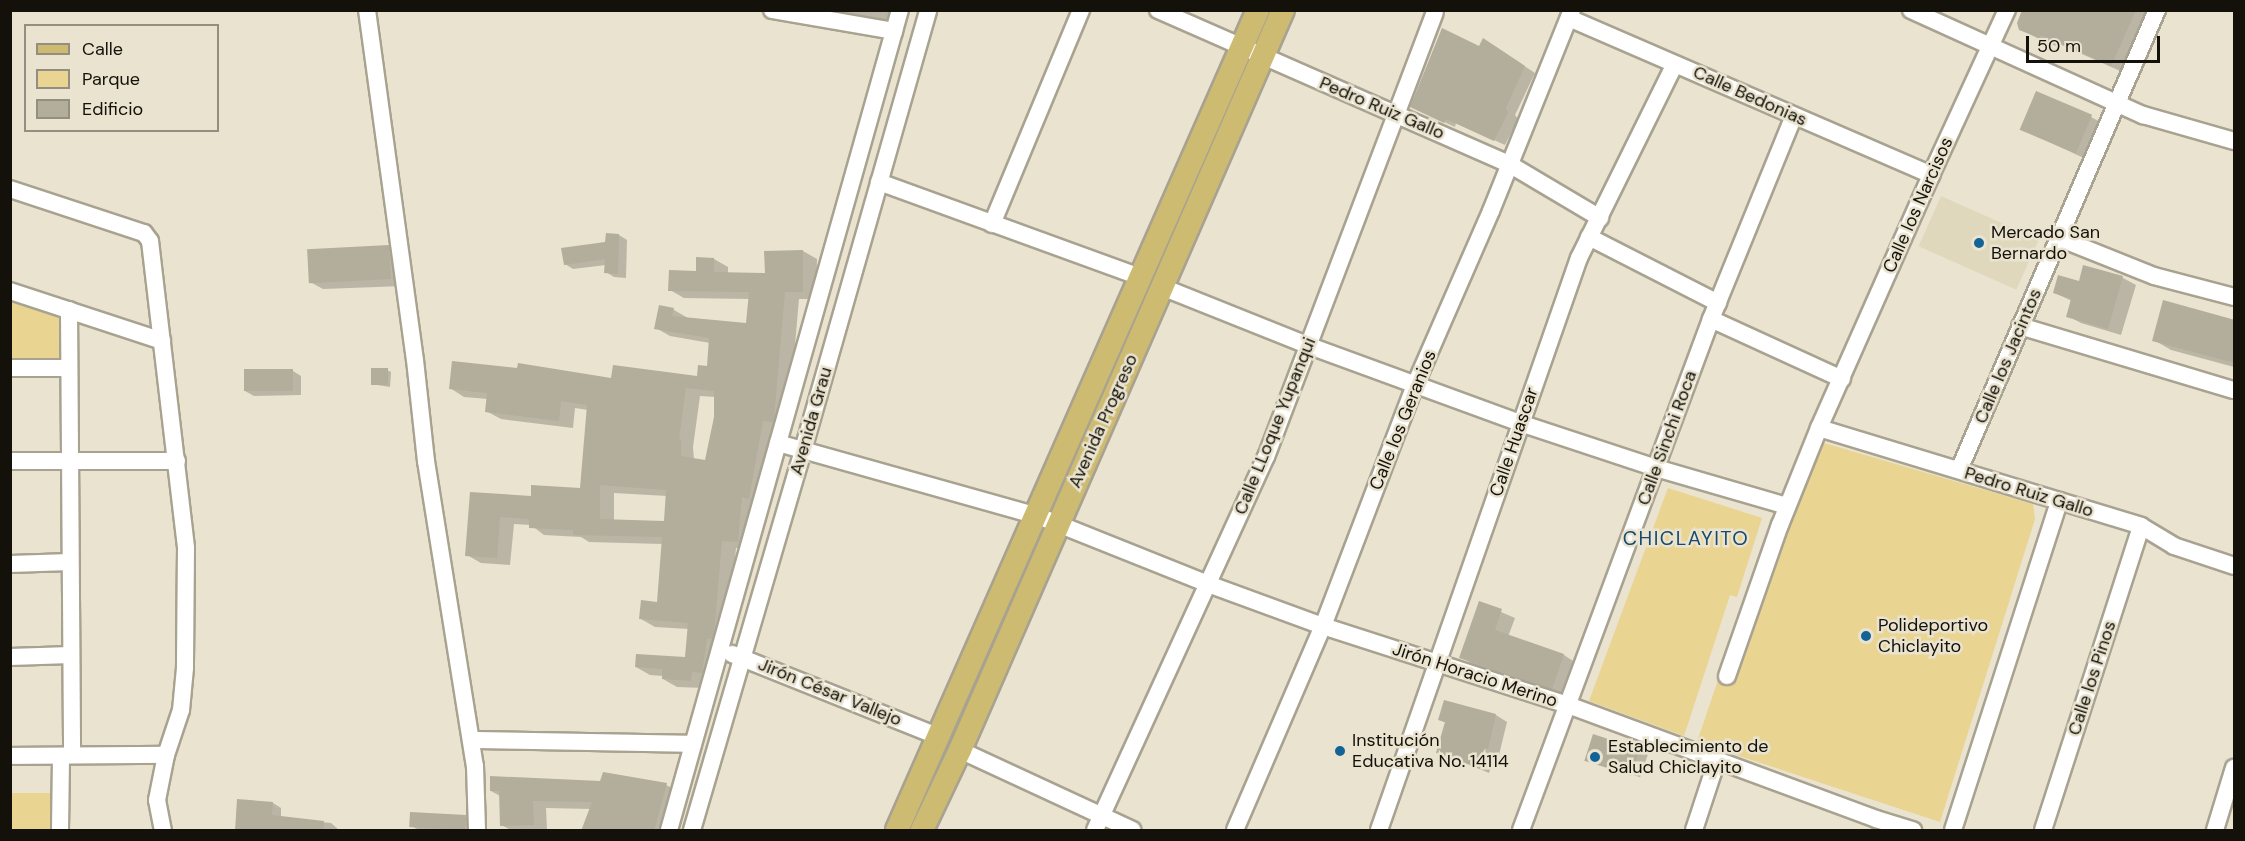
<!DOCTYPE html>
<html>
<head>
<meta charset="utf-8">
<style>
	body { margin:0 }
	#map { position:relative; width:2245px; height:841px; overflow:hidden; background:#e9e3cf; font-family:"DM Sans",sans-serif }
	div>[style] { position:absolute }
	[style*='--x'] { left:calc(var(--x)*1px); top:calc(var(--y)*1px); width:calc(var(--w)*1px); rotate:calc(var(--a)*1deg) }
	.built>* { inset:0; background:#e0d8bd; transform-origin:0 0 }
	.green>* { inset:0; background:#ead491; transform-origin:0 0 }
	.shadow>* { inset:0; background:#0003; transform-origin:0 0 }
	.building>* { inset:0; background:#b3ad9b; transform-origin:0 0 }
	.roads { filter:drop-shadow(2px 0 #a8a290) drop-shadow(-2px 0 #a8a290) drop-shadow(0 2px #a8a290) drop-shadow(0 -2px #a8a290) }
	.minor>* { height:16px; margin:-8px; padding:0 8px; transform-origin:8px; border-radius:8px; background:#fff }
	.major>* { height:22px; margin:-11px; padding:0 11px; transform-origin:11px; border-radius:11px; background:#cebb72 }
	.dots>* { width:16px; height:16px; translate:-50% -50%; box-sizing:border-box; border:3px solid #e9e3cf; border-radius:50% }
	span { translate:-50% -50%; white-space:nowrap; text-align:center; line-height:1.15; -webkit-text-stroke:5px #e9e3cf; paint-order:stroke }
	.street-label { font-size:18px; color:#13110a }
	.poi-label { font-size:18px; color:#13110a }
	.left { translate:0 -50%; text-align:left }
	.neighbourhood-label { font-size:20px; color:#174b6e; letter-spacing:1.5px }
	.frame { position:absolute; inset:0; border:12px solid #13110a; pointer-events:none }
	.legend { position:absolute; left:24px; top:24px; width:195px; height:108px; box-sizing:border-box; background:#e9e3cf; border:2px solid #938f80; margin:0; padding:8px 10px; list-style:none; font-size:18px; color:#13110a }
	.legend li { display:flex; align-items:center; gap:12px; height:30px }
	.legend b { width:30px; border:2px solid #938f80 }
	.scale { position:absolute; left:2026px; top:36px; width:134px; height:27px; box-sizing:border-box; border:3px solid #13110a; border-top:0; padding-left:8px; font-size:18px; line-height:21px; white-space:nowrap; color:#13110a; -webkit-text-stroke:4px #e9e3cf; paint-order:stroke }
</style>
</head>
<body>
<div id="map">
	<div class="built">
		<div style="left:1941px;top:196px;width:107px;height:55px;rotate:24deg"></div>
	</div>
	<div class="green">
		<div style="clip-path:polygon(10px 298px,63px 314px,65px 360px,11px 361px)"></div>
		<div style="clip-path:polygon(1824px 443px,2033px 504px,2035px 519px,1940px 822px,1697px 742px,1771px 524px,1785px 530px)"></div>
		<div style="clip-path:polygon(1668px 488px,1762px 518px,1737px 597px,1730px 595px,1684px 736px,1589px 701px)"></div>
		<div style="left:10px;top:793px;width:44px;height:37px"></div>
	</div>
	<div class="shadow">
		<div style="clip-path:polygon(802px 10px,899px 10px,893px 26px)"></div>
		<div style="clip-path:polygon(2024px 10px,2155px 10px,2127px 74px,2057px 43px,2056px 46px,2037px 38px,2020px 29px)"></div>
		<div style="clip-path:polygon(1493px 45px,1535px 73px,1515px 115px,1518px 119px,1505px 145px,1456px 123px,1455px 127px,1422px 112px,1480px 48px)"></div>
		<div style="clip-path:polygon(2091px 117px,2104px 124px,2088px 160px,2021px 129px)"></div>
		<div style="clip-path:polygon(619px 235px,627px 240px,626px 278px,614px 277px,606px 272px,606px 265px,573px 269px,565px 264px)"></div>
		<div style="clip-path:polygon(388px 247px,401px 255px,403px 286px,323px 289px,310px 282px)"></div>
		<div style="clip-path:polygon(evenodd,803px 251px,817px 259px,816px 299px,799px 299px,788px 425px,752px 549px,736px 548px,728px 640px,705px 688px,677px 687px,663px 679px,663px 676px,650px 675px,636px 667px,687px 658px,689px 629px,655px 627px,641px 619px,658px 603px,663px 544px,589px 542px,581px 537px,544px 535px,531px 525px,514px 524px,510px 565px,481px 563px,467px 555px,471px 493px,532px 498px,582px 489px,588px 410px,575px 408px,573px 428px,501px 419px,486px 411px,488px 399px,464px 397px,450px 388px,699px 377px,708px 367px,710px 343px,670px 336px,656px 328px,661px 307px,674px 310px,688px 318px,747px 324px,750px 299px,684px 298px,670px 290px,714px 259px,728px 267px,728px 274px,766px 274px,765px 252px,803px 251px,700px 396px,716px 397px,715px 417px,707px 462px,694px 460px,693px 447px,700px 396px,803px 251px,614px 493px,667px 496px,665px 522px,614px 521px,614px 493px)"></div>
		<div style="clip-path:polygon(2084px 267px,2123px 278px,2136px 285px,2121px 335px,2081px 323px,2068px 316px,2072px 301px,2055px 293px,2080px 283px)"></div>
		<div style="clip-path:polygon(2234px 321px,2234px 367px,2171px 350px,2154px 340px)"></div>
		<div style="clip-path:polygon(387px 370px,391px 372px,390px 387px,371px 384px)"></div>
		<div style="clip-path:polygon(293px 371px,301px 376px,301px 395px,254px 396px,245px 391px)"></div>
		<div style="clip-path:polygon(1480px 603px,1515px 618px,1508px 637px,1564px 655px,1576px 663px,1565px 695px,1474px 665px,1461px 657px)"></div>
		<div style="clip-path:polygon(1445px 702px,1496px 715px,1507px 722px,1499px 755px,1496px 754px,1489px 773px,1438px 752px,1446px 723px,1440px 720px)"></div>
		<div style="left:1594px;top:736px;width:57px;height:24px;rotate:19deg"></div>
		<div style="clip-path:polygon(666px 785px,680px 792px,670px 830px,583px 830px,591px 809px,546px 808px,547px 830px,511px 830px,501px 825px,500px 796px,491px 791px)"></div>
		<div style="clip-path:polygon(238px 801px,273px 803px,281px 808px,281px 818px,331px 823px,339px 830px,236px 830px)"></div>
		<div style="clip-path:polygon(466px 817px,474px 822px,474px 830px,419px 830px,411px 826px)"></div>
	</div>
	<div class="building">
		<div style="clip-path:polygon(2022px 10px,2136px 10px,2111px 66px,2041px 35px,2040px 38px,2019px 30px,2017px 23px)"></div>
		<div style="clip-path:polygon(1442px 28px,1479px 46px,1483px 38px,1525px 66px,1506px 108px,1508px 113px,1494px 141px,1446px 119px,1444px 123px,1410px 107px)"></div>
		<div style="left:2036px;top:91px;width:61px;height:42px;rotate:23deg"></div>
		<div style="clip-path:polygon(606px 233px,619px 234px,618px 274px,604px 273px,605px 259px,564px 265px,561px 248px,605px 242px)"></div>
		<div style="left:389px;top:245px;width:34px;height:82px;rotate:87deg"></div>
		<div style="clip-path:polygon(evenodd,803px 250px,803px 292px,785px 292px,774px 417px,773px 422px,763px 421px,749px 499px,742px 497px,738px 542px,722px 541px,714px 632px,712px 639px,707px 639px,702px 673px,692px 672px,691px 681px,662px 679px,662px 669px,635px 667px,636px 654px,685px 657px,688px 623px,639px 619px,641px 600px,657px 602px,662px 537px,573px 535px,573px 530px,529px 528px,529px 519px,500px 517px,497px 558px,465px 556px,470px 492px,531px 496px,531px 485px,580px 488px,587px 405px,561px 401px,559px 421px,485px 412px,487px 393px,449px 389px,452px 361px,517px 368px,518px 363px,611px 378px,613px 365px,697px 376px,698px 365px,707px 366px,709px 338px,654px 329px,659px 305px,674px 308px,672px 316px,746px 323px,749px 292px,668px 291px,669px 270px,696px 271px,696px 257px,714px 258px,714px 272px,765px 273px,764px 251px,803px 250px,686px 388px,714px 391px,714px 417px,705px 460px,681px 456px,681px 439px,679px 439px,686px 388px,803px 250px,600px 485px,666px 490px,664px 521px,600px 519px,600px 485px)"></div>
		<div style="clip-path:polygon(2083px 265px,2123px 276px,2108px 329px,2066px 317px,2071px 299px,2053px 293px,2058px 275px,2079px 281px)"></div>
		<div style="clip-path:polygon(2163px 300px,2235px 320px,2235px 363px,2152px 341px)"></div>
		<div style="left:371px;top:368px;width:17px;height:17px"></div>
		<div style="left:293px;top:369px;width:22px;height:49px;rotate:90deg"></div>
		<div style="clip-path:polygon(1479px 601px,1502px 609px,1495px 630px,1564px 654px,1552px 689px,1459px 658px)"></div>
		<div style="clip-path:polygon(1444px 700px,1496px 714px,1488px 749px,1484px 748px,1477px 767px,1436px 753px,1445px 722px,1438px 720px)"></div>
		<div style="left:1593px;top:734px;width:49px;height:28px;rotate:18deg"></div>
		<div style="clip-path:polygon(603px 772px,667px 783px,654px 831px,581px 831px,592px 802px,533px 801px,534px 825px,500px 826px,499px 791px,490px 791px,490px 776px,600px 781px)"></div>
		<div style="clip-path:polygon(237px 799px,273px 802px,272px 815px,324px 821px,323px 831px,235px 831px)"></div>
		<div style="left:410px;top:812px;width:56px;height:15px;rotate:3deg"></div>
	</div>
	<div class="roads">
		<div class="minor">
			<div style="--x:367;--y:10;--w:353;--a:82.2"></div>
			<div style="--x:415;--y:360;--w:102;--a:83.8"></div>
			<div style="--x:426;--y:461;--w:309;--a:80.9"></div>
			<div style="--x:475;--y:766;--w:64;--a:88.2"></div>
			<div style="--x:772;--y:10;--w:124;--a:9.8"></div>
			<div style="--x:1158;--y:10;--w:383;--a:23.7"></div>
			<div style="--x:1509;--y:164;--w:106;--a:30.7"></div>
			<div style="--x:1911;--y:10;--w:255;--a:24.4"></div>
			<div style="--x:2143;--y:115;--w:95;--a:15.9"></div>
			<div style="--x:1569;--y:18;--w:395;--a:23.4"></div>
			<div style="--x:879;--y:182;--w:278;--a:20"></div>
			<div style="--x:10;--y:189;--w:141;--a:18.2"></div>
			<div style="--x:144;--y:233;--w:10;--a:53"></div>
			<div style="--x:150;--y:241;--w:309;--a:83.3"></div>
			<div style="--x:186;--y:548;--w:120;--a:90.5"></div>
			<div style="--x:185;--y:668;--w:42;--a:95.4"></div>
			<div style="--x:181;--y:710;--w:47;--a:108.4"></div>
			<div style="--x:166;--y:755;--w:46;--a:101.3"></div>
			<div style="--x:157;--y:800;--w:31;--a:79"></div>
			<div style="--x:992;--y:224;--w:232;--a:-67.4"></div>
			<div style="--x:1589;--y:237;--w:145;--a:27.1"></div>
			<div style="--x:2059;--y:238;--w:102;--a:21.8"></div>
			<div style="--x:2154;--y:276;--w:83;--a:14.7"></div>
			<div style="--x:1162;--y:287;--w:156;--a:21.8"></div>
			<div style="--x:1307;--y:345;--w:227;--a:20.1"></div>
			<div style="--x:1520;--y:423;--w:143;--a:18.3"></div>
			<div style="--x:1656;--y:468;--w:136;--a:16.2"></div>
			<div style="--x:10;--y:291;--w:160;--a:18.2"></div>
			<div style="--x:69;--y:310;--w:445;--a:89.6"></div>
			<div style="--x:1711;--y:319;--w:144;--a:24.6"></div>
			<div style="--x:2020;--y:326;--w:223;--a:16.7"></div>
			<div style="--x:10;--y:368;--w:59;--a:0"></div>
			<div style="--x:1819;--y:428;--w:337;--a:16.9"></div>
			<div style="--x:2141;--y:526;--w:39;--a:31"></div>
			<div style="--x:2174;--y:546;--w:63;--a:18.4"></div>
			<div style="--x:778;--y:443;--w:270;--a:15.7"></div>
			<div style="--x:1038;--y:516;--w:183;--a:21.8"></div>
			<div style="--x:1208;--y:584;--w:122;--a:20.1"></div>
			<div style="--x:1323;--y:626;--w:257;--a:17.9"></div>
			<div style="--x:1568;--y:705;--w:328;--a:20.3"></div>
			<div style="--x:1876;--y:819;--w:39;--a:17"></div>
			<div style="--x:10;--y:461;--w:167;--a:0"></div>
			<div style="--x:1959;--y:470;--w:501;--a:-66.71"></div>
			<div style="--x:10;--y:564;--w:60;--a:-1.9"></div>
			<div style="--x:732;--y:654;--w:223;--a:21.8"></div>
			<div style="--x:10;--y:657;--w:61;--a:-1.9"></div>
			<div style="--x:1727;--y:676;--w:160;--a:-70.7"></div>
			<div style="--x:1780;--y:525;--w:105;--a:-68.1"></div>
			<div style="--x:1819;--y:428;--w:277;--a:-66.1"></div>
			<div style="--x:1931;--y:175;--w:182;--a:-65.3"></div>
			<div style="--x:471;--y:740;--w:222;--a:1"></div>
			<div style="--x:960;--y:750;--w:190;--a:24.9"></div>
			<div style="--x:10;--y:756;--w:156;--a:-0.4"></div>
			<div style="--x:60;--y:830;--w:74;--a:-89.2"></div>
			<div style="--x:669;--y:830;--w:852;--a:-74.27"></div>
			<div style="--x:692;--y:830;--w:396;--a:-73.7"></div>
			<div style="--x:803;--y:450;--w:457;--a:-74.1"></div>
			<div style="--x:1095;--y:830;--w:410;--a:-65.4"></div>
			<div style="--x:1266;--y:457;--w:475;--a:-69.2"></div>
			<div style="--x:1235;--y:830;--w:222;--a:-66.7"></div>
			<div style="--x:1323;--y:626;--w:258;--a:-69.1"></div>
			<div style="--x:1415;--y:385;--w:190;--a:-66.4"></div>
			<div style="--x:1491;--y:211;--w:217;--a:-68.1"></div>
			<div style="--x:1379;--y:830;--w:606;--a:-70.73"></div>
			<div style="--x:1579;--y:258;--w:216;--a:-63.7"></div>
			<div style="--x:1521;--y:830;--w:545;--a:-69.6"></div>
			<div style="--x:1711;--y:319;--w:219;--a:-67.8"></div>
			<div style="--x:1694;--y:830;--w:74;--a:-71.8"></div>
			<div style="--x:1953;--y:830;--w:346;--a:-72.1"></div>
			<div style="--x:2043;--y:830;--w:319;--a:-72.1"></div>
			<div style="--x:2215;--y:830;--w:65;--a:-73"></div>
		</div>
		<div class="major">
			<div style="--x:897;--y:830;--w:896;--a:-66.24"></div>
			<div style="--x:922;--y:830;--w:89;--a:-64.6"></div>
			<div style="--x:960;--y:750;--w:807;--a:-66.42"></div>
		</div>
	</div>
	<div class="dots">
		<div style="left:1979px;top:243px;background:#126496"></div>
		<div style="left:1866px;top:636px;background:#126496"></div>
		<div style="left:1340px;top:751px;background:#126496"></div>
		<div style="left:1595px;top:757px;background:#126496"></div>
	</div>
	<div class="street-label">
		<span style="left:1750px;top:96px;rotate:24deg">Calle Bedonias</span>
		<span style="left:1382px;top:108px;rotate:23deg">Pedro Ruiz Gallo</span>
		<span style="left:1918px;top:205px;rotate:-66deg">Calle los Narcisos</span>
		<span style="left:2008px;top:356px;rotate:-67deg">Calle los Jacintos</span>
		<span style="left:1403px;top:420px;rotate:-68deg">Calle los Geranios</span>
		<span style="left:811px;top:421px;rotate:-74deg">Avenida Grau</span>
		<span style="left:1103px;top:421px;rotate:-66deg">Avenida Progreso</span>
		<span style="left:1275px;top:426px;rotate:-68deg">Calle LLoque Yupanqui</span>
		<span style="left:1667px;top:438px;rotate:-70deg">Calle Sinchi Roca</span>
		<span style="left:1514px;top:442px;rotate:-71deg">Calle Huascar</span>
		<span style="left:2029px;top:492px;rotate:17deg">Pedro Ruiz Gallo</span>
		<span style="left:1475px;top:675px;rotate:18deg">Jirón Horacio Merino</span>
		<span style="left:2092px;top:678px;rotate:-72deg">Calle los Pinos</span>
		<span style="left:830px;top:692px;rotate:22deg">Jirón César Vallejo</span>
	</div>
	<div class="poi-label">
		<span class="left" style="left:1991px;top:243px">Mercado San<br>Bernardo</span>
		<span class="left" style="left:1878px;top:636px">Polideportivo<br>Chiclayito</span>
		<span class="left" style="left:1352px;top:751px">Institución<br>Educativa No. 14114</span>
		<span class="left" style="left:1608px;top:757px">Establecimiento de<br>Salud Chiclayito</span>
	</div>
	<div class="neighbourhood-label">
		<span style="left:1686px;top:538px">CHICLAYITO</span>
	</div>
	<div class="frame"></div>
	<ul class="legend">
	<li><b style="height:8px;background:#cebb72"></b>Calle</li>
	<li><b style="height:16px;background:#ead491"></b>Parque</li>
	<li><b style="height:16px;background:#b3ad9b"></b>Edificio</li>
	</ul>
	<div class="scale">50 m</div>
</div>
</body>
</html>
